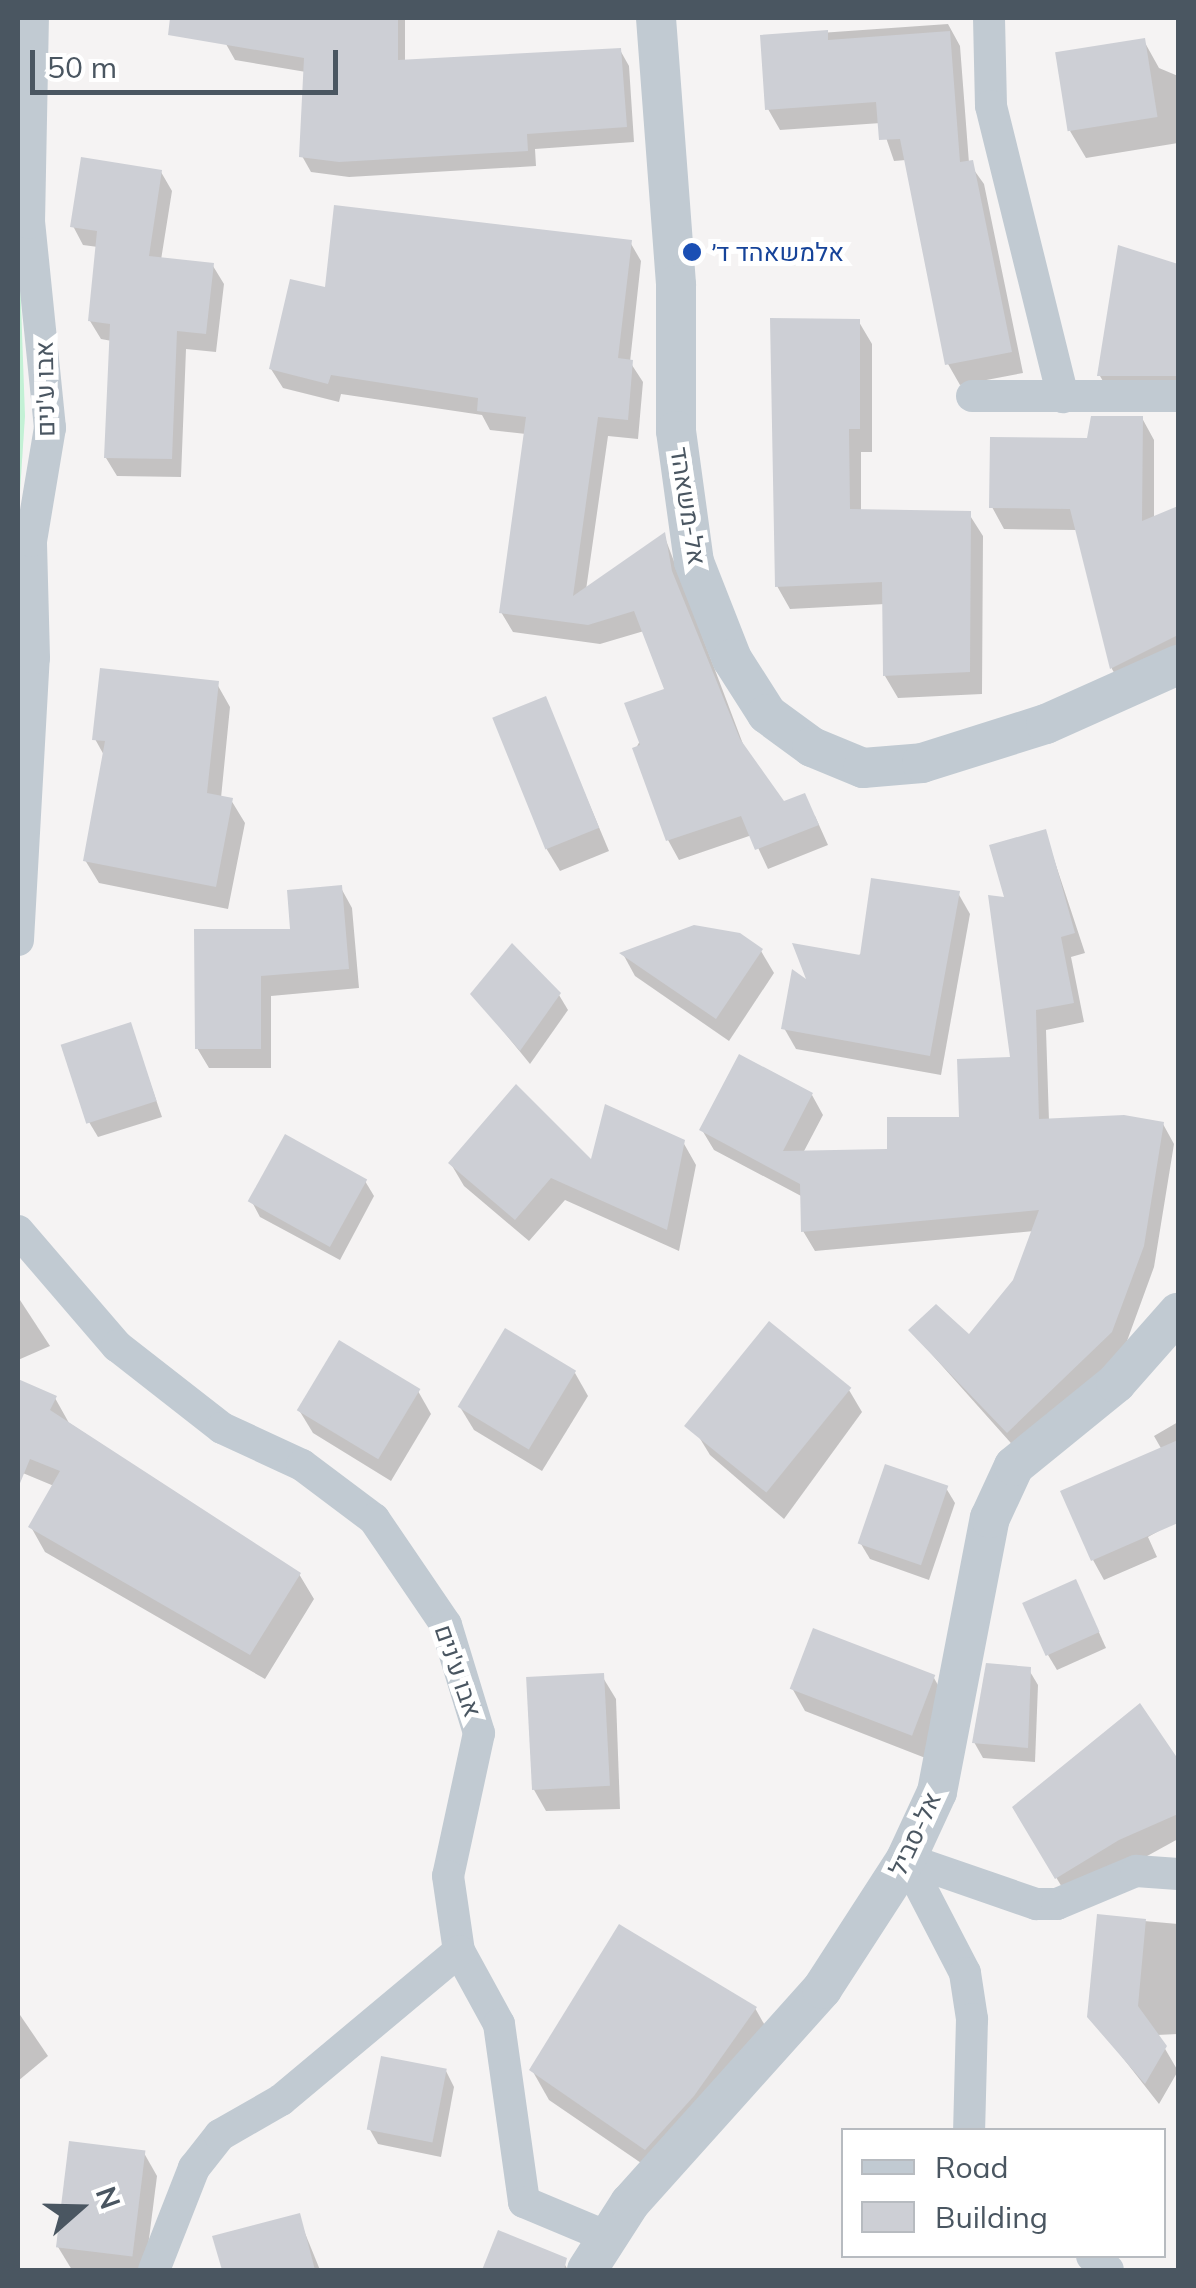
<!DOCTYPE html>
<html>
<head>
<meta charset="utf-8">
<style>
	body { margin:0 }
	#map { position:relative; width:1196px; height:2288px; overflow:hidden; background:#f5f3f3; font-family:Mulish,Heebo,sans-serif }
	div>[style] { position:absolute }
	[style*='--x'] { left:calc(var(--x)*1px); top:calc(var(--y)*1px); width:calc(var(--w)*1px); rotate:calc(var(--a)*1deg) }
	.green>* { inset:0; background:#c3f1d5 }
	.shadow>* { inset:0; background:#0003 }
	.building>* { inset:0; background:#cdcfd5; transform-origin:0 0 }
	.minor>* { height:32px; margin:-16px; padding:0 16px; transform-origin:16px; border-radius:16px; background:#c1cad2 }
	.tertiary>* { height:40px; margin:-20px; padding:0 20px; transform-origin:20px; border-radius:20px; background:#c1cad2 }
	.dots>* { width:28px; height:28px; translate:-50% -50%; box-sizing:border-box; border:5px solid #fff; border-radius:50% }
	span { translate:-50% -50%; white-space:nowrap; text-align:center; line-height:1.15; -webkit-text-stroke:10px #fff; paint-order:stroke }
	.transit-label { font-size:25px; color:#164399 }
	.left { translate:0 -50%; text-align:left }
	.street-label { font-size:25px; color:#4a5661 }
	.frame { position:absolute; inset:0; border:20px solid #4a5661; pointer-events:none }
	.legend { position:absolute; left:841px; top:2128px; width:325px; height:130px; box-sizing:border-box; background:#fff; border:2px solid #b7bbc0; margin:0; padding:12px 18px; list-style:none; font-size:30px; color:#4a5661 }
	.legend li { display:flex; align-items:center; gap:20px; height:50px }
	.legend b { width:50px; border:2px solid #b7bbc0 }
	.north { position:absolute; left:30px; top:2158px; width:100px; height:100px; -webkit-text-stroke:8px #fff; paint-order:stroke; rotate:70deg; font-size:28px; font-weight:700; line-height:40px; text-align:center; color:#4a5661 }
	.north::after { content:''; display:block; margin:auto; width:35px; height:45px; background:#4a5661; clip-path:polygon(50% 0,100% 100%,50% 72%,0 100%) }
	.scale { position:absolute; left:30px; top:50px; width:308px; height:45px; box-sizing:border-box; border:5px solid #4a5661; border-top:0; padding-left:12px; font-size:30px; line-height:35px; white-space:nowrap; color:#4a5661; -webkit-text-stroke:8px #fff; paint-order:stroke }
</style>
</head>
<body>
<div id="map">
	<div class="green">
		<div style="clip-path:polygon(18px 221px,25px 416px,18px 522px)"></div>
	</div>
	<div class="shadow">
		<div style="clip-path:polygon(230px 18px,405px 18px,405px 62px,620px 50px,629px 66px,634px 142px,535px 149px,536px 166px,349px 177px,311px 172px,302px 156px,306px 72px,235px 60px,226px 44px)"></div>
		<div style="clip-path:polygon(948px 24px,960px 46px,969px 163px,984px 184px,1023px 373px,960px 385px,948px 364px,906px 160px,894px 161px,881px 123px,780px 130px,768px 109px,763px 37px)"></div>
		<div style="clip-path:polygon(1144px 41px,1159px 68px,1178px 76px,1178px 143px,1086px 158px,1070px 131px)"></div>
		<div style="clip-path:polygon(161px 172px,172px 191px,161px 260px,213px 266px,224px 284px,216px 352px,186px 349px,181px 477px,117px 476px,106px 458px,112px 341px,101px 339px,90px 321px,98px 247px,83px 245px,73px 226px)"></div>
		<div style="clip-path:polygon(630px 242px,641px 261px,630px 362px,643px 382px,638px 439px,608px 436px,586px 590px,664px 535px,746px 752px,783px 804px,815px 816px,828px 845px,768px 869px,752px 835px,679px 860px,668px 840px,635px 750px,667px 691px,644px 631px,600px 644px,513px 632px,501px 612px,526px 434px,490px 430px,482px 415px,341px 394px,339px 402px,283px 388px,271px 369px,327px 291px)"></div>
		<div style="clip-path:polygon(1120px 249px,1178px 267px,1178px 402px,1115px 402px,1100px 376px)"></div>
		<div style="clip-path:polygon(859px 322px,872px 344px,872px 452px,861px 452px,861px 511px,969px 514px,983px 536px,982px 694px,898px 698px,885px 676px,885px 604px,790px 609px,777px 586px)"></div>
		<div style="clip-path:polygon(1142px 418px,1154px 440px,1154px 519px,1178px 509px,1178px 662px,1124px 690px,1112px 669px,1077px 530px,1004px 529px,992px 507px)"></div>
		<div style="clip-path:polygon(217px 684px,230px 707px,221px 798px,231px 800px,245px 823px,228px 909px,99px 883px,85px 860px,105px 757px,95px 739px)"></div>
		<div style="clip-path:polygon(545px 699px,609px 851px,560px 871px,546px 848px)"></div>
		<div style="clip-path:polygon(1045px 832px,1085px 953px,1071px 957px,1084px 1022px,1046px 1030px,1049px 1121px,1163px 1124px,1174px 1144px,1154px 1267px,1123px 1352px,1019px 1452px,911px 1331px,969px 1338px,1015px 1282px,1034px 1231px,815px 1251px,803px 1231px,803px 1197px,714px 1150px,702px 1130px,812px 1095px,823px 1115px,803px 1153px,889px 1152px,961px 1119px,1013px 1059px,1007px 900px)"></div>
		<div style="clip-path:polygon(341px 888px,352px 908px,359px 988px,271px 996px,271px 1068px,209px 1068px,197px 1048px,293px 931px)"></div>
		<div style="clip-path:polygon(958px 893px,970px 914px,941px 1075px,796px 1049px,784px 1028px,811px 985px)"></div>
		<div style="clip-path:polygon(761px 951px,774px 973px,729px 1041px,635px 976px,623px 954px)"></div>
		<div style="clip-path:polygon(473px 994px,559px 995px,568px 1010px,530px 1064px)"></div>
		<div style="clip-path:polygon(130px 1025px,162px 1117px,98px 1137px,89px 1122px)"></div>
		<div style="clip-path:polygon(683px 1142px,696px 1165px,679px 1251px,565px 1200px,529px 1241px,464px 1186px,451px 1164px,592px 1164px)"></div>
		<div style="clip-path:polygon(365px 1181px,374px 1196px,340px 1260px,260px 1217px,252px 1202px)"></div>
		<div style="clip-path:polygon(18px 1297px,50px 1346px,18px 1360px)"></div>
		<div style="clip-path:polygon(575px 1373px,588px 1396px,542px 1471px,474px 1430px,460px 1407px)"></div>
		<div style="clip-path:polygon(18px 1382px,55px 1398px,69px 1423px,299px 1574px,314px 1599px,265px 1679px,45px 1552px,31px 1527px,54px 1486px,18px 1471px)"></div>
		<div style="clip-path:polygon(849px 1390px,862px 1412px,784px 1519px,710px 1455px,696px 1432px)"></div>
		<div style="clip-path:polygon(418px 1391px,431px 1414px,391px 1481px,313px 1433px,299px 1410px)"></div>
		<div style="clip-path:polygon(1178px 1422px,1178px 1520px,1148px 1537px,1157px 1557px,1104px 1580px,1093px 1560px,1162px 1450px,1154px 1436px)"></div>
		<div style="clip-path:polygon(946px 1488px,955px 1503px,929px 1580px,870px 1559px,861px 1544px)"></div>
		<div style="clip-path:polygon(1083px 1597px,1106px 1648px,1057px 1670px,1048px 1655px)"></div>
		<div style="clip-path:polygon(1029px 1670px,1038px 1685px,1035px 1762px,983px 1758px,974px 1742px)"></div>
		<div style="clip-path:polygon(602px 1676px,616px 1699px,620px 1809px,546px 1811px,533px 1788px)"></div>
		<div style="clip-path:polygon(934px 1678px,947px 1701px,928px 1759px,805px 1711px,792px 1688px)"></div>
		<div style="clip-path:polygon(1139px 1707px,1178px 1763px,1178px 1839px,1069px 1899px,1015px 1808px)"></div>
		<div style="clip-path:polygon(1099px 1917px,1178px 1924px,1178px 2034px,1157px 2035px,1178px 2071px,1159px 2104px,1090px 2016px)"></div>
		<div style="clip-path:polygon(755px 2008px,772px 2038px,663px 2178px,549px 2100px,532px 2070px)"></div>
		<div style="clip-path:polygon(18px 2012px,48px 2056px,18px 2081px)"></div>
		<div style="clip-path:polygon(446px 2071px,454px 2087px,441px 2157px,378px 2144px,369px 2128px)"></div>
		<div style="clip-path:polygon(144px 2153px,157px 2176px,145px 2270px,72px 2270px,58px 2247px)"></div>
		<div style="clip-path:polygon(298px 2216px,320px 2270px,225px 2270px,223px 2266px)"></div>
		<div style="clip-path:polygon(500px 2233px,561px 2258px,568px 2270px,485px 2270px)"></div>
	</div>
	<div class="building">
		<div style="clip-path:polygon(170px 18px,398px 18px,398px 60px,621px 48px,627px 127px,527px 134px,528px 151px,339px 162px,299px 157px,304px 58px,168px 35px)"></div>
		<div style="clip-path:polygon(828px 30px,828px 40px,950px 31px,960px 162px,973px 160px,1012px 352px,945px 365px,900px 139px,879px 140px,876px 102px,765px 110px,760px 35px)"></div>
		<div style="left:1145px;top:38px;width:80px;height:91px;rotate:81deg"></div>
		<div style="clip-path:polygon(81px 157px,162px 170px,149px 256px,214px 263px,206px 334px,177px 331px,172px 459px,104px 458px,110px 324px,88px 321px,97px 231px,70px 227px)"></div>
		<div style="clip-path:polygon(334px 205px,632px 240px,618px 358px,633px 360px,628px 420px,598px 417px,573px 596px,665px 532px,672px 571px,740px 739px,784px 801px,805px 793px,819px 825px,755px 850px,741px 816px,666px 841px,632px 748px,640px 745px,624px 703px,664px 689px,634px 611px,588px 625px,499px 613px,526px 417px,477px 411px,478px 398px,331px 375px,328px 384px,269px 369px,290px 279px,325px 287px)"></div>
		<div style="clip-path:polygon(1118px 245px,1178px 264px,1178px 376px,1097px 376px)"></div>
		<div style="clip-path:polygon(770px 318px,860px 319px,860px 429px,849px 429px,850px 509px,971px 511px,970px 672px,883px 676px,882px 582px,775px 587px)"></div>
		<div style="clip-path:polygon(1091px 416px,1143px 416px,1142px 521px,1178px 506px,1178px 635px,1110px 669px,1070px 509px,989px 508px,990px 437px,1087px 438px)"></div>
		<div style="clip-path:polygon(100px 668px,219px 681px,207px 793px,233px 798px,216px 887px,83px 861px,105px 741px,92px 740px)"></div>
		<div style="left:546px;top:696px;width:142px;height:58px;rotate:68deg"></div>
		<div style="clip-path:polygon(1046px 829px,1075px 933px,1061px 937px,1074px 1003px,1036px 1010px,1039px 1119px,1124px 1115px,1164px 1122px,1144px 1246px,1112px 1332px,1007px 1433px,908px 1330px,936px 1304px,969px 1334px,1013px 1280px,1039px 1210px,801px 1232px,800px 1184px,699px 1130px,739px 1054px,813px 1093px,783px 1151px,887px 1149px,887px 1117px,959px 1117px,957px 1059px,1010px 1057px,988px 895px,1004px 897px,989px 845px)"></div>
		<div style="clip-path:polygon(871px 878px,960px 891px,930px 1056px,781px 1029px,792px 969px,806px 979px,792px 943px,860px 955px)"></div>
		<div style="clip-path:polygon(342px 885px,349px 969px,261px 976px,261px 1049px,195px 1049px,194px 929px,290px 929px,287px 890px)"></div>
		<div style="clip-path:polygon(694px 925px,740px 933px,763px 949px,716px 1019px,619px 953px)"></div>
		<div style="clip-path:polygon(512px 943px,561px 993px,520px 1051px,470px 994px)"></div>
		<div style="left:131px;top:1022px;width:83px;height:74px;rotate:72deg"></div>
		<div style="clip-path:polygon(516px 1084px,591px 1159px,605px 1104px,685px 1140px,667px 1230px,551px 1178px,515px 1220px,448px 1163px)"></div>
		<div style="left:285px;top:1134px;width:94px;height:77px;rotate:29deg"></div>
		<div style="left:769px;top:1321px;width:106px;height:135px;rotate:39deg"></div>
		<div style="left:505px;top:1328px;width:83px;height:92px;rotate:31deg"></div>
		<div style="left:339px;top:1340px;width:95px;height:82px;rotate:31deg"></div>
		<div style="clip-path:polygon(18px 1379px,57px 1396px,50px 1410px,301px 1573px,250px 1655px,28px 1527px,60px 1471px,30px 1459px,18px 1488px)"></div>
		<div style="clip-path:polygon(1178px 1440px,1178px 1523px,1091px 1561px,1060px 1491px)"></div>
		<div style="left:885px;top:1464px;width:67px;height:84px;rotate:19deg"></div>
		<div style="left:1076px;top:1579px;width:58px;height:59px;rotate:66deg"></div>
		<div style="left:813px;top:1628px;width:131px;height:65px;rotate:21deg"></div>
		<div style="clip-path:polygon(986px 1663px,1031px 1667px,1028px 1748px,972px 1743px)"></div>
		<div style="left:604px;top:1673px;width:113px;height:78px;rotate:87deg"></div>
		<div style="clip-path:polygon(1140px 1703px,1178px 1759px,1178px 1814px,1119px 1840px,1055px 1879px,1012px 1807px)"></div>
		<div style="clip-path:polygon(1097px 1914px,1146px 1919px,1138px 2006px,1167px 2046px,1145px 2084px,1087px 2017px)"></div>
		<div style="clip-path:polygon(619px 1924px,757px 2007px,694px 2096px,645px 2150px,529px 2070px)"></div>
		<div style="left:381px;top:2056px;width:67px;height:75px;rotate:11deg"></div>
		<div style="left:69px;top:2141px;width:77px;height:107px;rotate:7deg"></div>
		<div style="clip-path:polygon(300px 2213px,315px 2270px,222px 2270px,212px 2236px)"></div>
		<div style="clip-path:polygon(498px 2230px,567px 2258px,564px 2270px,482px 2270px)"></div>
	</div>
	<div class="minor">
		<div style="--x:989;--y:18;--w:88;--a:88.7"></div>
		<div style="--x:991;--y:106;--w:300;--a:76.1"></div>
		<div style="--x:972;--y:396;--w:206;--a:0"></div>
		<div style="--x:18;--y:940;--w:282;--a:-86.8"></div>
		<div style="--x:34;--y:658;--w:117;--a:-91.5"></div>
		<div style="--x:31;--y:541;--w:115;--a:-80.5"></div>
		<div style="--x:50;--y:428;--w:206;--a:-95.8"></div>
		<div style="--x:29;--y:223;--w:205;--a:-88.9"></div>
		<div style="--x:18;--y:1231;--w:152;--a:49.3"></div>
		<div style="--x:117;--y:1346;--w:133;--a:38"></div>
		<div style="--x:222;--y:1428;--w:88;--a:24.8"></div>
		<div style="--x:302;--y:1465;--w:90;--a:36.9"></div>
		<div style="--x:374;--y:1519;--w:128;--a:55.8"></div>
		<div style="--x:446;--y:1625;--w:113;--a:73"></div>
		<div style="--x:479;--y:1733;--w:146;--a:102.2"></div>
		<div style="--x:448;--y:1876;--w:76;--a:81.7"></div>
		<div style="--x:459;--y:1951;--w:83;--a:61.3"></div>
		<div style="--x:499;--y:2024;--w:180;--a:82"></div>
		<div style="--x:524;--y:2202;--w:88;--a:22.8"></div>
		<div style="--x:906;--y:1859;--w:138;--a:19.1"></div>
		<div style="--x:1036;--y:1904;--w:21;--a:0"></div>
		<div style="--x:1057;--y:1904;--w:86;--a:-22.7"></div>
		<div style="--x:1136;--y:1871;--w:42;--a:4.1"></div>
		<div style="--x:906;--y:1859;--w:128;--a:62.6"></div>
		<div style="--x:965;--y:1973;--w:47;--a:81.3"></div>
		<div style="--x:972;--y:2019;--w:111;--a:91.5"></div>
		<div style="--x:1092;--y:2256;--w:21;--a:41"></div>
		<div style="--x:154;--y:2270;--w:110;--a:-68.6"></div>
		<div style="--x:194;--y:2168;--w:42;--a:-51.8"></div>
		<div style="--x:220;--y:2135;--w:70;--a:-29.8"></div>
		<div style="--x:281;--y:2100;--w:232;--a:-39.9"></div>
	</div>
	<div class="tertiary">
		<div style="--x:656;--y:18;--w:268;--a:85.7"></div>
		<div style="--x:676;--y:285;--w:146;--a:90"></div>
		<div style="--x:676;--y:431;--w:132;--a:82.2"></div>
		<div style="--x:694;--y:562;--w:104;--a:68.6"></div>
		<div style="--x:732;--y:659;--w:65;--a:57.5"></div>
		<div style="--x:767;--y:714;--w:56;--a:36.3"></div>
		<div style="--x:812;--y:747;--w:55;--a:22.4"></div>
		<div style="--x:863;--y:768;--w:59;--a:-4.8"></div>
		<div style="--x:922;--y:763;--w:130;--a:-17.5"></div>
		<div style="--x:1046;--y:724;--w:145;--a:-24.1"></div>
		<div style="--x:587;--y:2270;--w:80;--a:-57.3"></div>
		<div style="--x:630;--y:2203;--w:288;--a:-48.1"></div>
		<div style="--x:822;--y:1989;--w:155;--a:-57.1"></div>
		<div style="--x:906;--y:1859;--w:74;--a:-65.2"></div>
		<div style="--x:937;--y:1792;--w:279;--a:-79.1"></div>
		<div style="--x:990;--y:1518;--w:57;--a:-65.2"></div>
		<div style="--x:1014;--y:1466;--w:132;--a:-39.1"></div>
		<div style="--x:1116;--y:1383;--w:94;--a:-48.5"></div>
	</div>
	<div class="dots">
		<div style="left:692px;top:252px;background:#1a4fb4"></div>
	</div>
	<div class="transit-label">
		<span class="left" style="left:712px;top:252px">אלמשאהד ד׳</span>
	</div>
	<div class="street-label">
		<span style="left:45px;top:389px;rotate:-91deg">אבו ע'נים</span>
		<span style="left:688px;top:506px;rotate:81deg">אל-משאהד</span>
		<span style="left:458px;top:1671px;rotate:71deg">אבו ע'נים</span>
		<span style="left:915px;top:1834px;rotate:-65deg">אל-סביל</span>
	</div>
	<div class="frame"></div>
	<ul class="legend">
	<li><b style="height:12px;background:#c1cad2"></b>Road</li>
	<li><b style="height:28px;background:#cdcfd5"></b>Building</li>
	</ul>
	<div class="north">N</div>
	<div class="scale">50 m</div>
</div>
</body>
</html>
